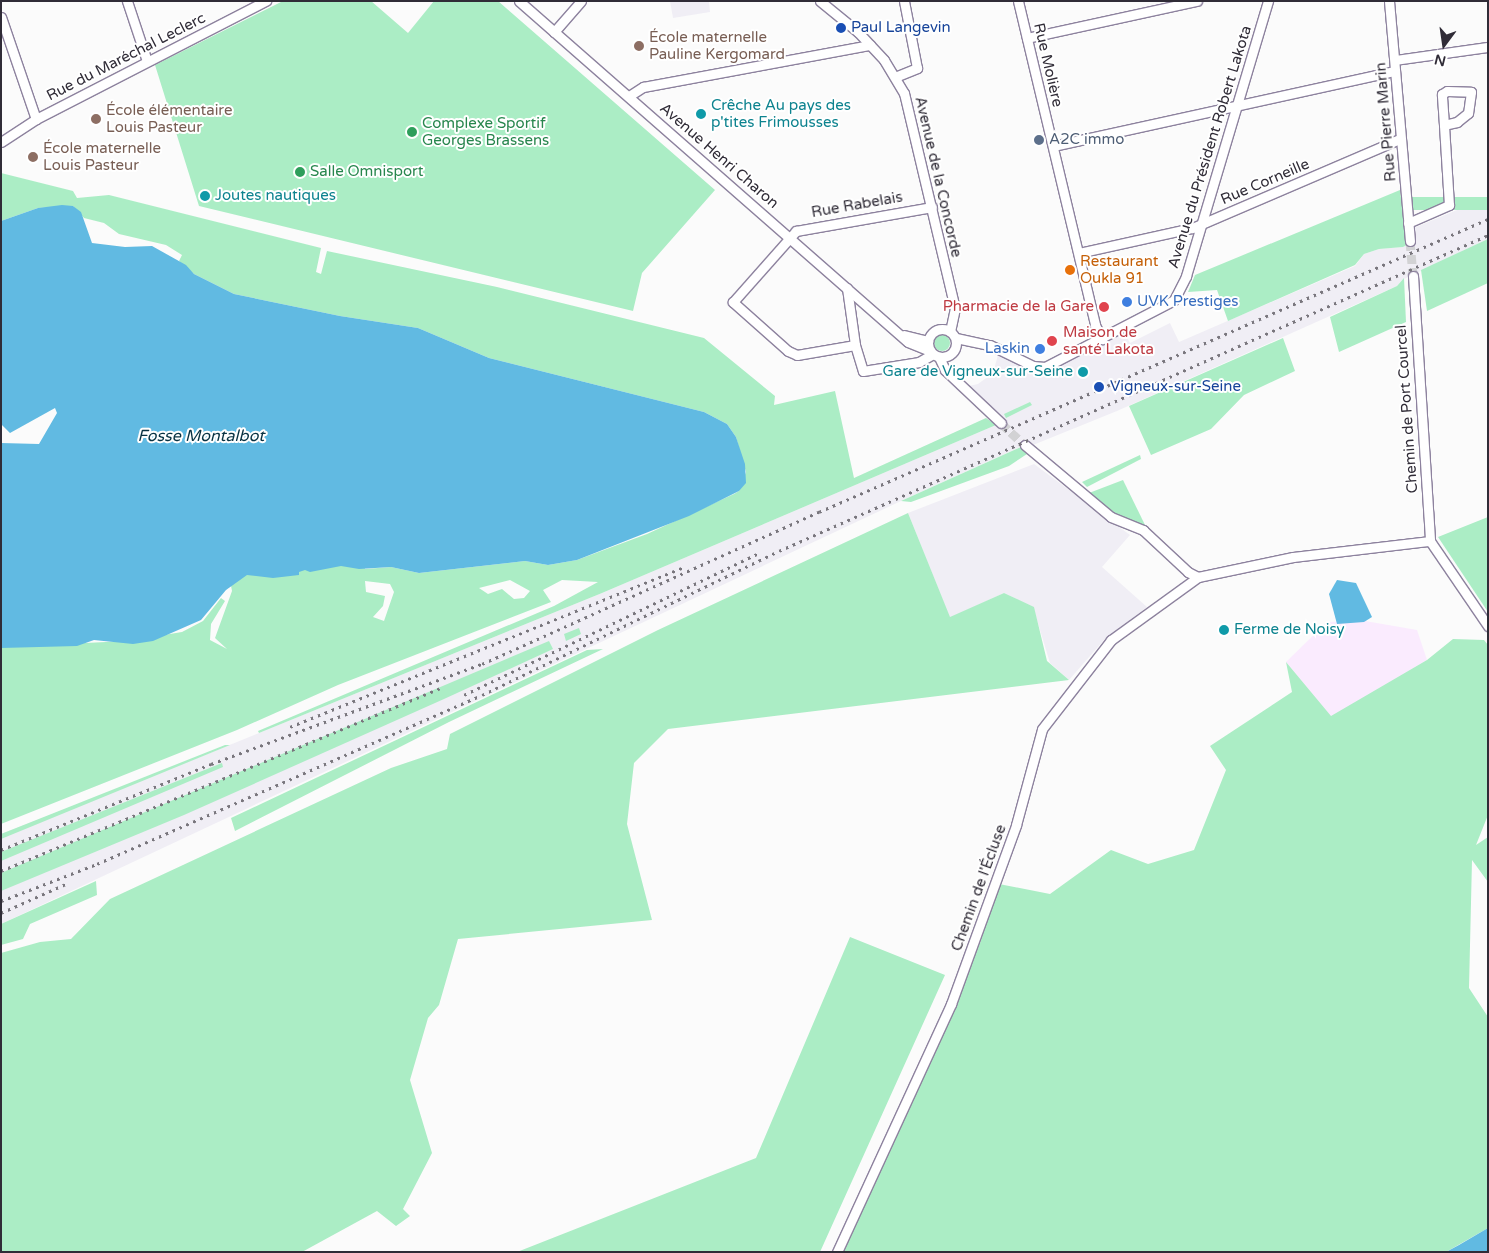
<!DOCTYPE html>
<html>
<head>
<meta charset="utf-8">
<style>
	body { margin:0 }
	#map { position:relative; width:1489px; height:1253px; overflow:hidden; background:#fbfbfb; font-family:"Varela Round",sans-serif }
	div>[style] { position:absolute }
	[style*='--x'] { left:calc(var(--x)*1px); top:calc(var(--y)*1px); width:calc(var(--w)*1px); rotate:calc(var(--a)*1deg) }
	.built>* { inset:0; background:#f0eef5 }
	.industrial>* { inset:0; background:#faebfe }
	.green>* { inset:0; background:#abedc5; transform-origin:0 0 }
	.round { border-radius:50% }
	.water>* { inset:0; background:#61bae2 }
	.minor-tunnel>* { height:9px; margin-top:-4.5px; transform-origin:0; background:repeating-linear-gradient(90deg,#d2d2d4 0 9px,transparent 0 13.5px) }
	.roads { filter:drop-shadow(1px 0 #8d829e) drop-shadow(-1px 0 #8d829e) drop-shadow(0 1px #8d829e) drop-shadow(0 -1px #8d829e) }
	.minor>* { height:9px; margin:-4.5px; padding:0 4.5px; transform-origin:4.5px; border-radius:4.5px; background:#fff }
	.minor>.ring { margin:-4.5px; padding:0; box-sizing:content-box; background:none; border:9px solid #fff; border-radius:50% }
	.rail>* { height:2.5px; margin-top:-1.25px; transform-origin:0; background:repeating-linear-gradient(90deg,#79767d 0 2.5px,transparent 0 7.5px) }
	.dots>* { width:14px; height:14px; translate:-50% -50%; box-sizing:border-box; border:2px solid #fff; border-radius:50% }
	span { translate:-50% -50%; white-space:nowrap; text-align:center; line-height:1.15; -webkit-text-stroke:4px #fff; paint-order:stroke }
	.transit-label { font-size:15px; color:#164399 }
	.left { translate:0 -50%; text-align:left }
	.education-label { font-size:15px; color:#785e54 }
	.street-label { font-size:15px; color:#302c37 }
	.culture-label { font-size:15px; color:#0d838f }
	.right { translate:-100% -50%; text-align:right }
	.leisure-label { font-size:15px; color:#27864d }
	.service-label { font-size:15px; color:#4e5e75 }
	.food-label { font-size:15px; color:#c56008 }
	.shop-label { font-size:15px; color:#366cbe }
	.health-label { font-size:15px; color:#be3a42 }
	.water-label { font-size:16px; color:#083243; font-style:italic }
	.frame { position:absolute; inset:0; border:2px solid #302c37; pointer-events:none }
	.north { position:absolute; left:1419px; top:20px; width:50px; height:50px; -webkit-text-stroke:4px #fff; paint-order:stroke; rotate:194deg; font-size:14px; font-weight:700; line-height:20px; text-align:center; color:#302c37 }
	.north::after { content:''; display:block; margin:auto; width:18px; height:22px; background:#302c37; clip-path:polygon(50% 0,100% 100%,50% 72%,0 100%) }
</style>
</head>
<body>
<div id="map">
	<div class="built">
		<div style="clip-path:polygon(670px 1px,716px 1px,709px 2px,710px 12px,673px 18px)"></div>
		<div style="clip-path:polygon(1488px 197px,1488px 239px,1402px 280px,1397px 286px,1117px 411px,1033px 445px,1029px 443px,901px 501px,1px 924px,1px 834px,200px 757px,602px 593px,1003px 422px,969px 386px,978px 384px,993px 373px,1001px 344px,1052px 369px,1124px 332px,1130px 343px,1170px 323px,1179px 342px,1355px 266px,1364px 254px,1379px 249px,1403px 247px,1415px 241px,1414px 228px)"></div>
		<div style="clip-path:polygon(1034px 464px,1130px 535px,1102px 567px,1147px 607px,1104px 640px,1069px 680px,1050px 663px,1033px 607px,1004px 593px,950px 618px,908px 513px)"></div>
	</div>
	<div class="industrial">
		<div style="clip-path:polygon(1365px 621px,1417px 630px,1427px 660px,1331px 717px,1286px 662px,1327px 622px)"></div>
	</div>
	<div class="green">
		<div style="clip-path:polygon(283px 1px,371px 1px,408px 33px,434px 1px,498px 1px,715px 190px,642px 273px,633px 311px,199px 206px,155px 65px)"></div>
		<div style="clip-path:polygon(evenodd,1px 173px,73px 191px,77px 198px,109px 195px,321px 248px,316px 272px,321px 274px,327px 251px,497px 287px,704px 338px,775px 396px,774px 405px,835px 391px,854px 478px,986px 418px,996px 425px,602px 593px,259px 733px,258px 731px,554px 606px,598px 582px,562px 580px,543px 590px,551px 602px,338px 685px,237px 730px,1px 824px,1px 647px,127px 641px,182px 632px,203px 621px,221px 598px,225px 601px,211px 624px,210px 640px,227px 649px,215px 638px,232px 591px,227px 565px,365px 564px,365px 569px,391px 567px,419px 573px,525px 561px,548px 565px,577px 560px,647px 534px,734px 494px,739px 491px,746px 472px,736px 437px,727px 424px,704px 412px,489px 358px,418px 328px,340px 316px,234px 294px,194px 274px,179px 261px,182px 255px,166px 245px,119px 234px,104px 223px,84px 218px,73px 206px,38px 208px,1px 221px,1px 173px,510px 580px,530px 591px,524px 598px,514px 599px,502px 589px,488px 594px,479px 588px,510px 580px,1px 173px,365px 581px,390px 584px,394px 592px,384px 621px,373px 617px,383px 606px,385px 596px,366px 592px,365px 581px)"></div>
		<div style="clip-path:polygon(1400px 190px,1407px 245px,1403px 247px,1379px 249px,1364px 254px,1355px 265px,1228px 321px,1217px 290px,1188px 292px,1195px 275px)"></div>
		<div style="left:1488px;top:197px;width:13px;height:80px;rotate:90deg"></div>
		<div style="clip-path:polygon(1488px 239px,1488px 283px,1427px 311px,1421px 270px)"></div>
		<div style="clip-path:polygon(1404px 278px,1406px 322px,1339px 352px,1330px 317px,1397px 286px)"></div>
		<div class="round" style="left:934px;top:335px;width:16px;height:16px"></div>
		<div style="clip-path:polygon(1283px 338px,1295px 371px,1244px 395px,1211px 429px,1151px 455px,1129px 406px)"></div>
		<div style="clip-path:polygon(1030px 402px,1032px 405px,1006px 418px,1004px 414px)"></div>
		<div style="clip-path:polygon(1021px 447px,1027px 454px,1009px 466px,911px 502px,901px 501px)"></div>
		<div style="clip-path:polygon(1140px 455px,1141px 459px,1087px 487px,1082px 482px)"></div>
		<div style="clip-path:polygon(1123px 480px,1146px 527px,1114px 514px,1089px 493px)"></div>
		<div style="clip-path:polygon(908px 513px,950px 617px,1004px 593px,1034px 607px,1047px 661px,1069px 680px,668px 729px,634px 763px,627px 824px,652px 920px,458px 939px,439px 1005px,428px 1018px,410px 1080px,432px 1153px,403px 1209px,410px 1216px,396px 1226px,377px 1211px,302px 1252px,1px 1252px,1px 953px,40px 942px,71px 939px,110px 899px,391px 768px,447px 749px,450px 734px,658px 630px)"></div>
		<div style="clip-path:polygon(1488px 517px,1488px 612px,1438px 537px)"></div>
		<div style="clip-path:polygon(579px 628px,581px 634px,566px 641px,564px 634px)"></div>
		<div style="clip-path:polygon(1453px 639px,1484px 640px,1488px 645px,1488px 815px,1476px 845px,1488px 837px,1488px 882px,1472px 860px,1469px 988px,1488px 1017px,1488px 1228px,1446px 1252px,842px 1252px,980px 943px,999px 884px,1050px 894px,1111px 850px,1148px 864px,1194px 850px,1226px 770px,1210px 746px,1292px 692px,1286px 662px,1331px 716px,1427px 660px)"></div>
		<div style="clip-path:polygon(549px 641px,553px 649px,444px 699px,184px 815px,1px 891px,1px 873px)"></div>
		<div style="clip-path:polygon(603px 649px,449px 722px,235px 831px,231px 818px,587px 650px)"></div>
		<div style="clip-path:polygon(225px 745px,230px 745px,1px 839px,1px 834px)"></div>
		<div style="clip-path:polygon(222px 763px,223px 767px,1px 861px,1px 852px)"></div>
		<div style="clip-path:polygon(96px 881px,97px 895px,30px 924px,23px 939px,1px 945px,1px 924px)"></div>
		<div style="clip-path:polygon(850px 937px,945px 975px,820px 1252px,517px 1252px,756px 1158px)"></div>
	</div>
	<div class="water">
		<div style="clip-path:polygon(62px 205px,73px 206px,81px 212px,92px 243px,125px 247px,152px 246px,186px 265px,194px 274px,234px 294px,340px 316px,418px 328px,489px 358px,704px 412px,727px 424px,736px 437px,745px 464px,746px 483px,739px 491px,689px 516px,577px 560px,548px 565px,525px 561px,419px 573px,391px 567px,359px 569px,341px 566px,310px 572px,305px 570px,299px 572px,299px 575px,273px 578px,247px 575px,226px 590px,201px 620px,153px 641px,133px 644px,94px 640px,77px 646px,1px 648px,1px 443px,39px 444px,57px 413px,55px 408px,10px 433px,1px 424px,1px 221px,38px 208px)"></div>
		<div style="clip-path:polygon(1337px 580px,1356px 583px,1372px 617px,1364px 622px,1337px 624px,1329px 594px)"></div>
		<div style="clip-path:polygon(1488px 1228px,1488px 1252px,1446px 1252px,1459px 1245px)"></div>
	</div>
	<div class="minor-tunnel">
		<div style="--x:1410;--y:241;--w:35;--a:85"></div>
		<div style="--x:1001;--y:423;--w:33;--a:43"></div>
	</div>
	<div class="roads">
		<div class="minor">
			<div style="--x:127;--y:1;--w:63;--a:71.6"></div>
			<div style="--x:519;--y:1;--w:517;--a:41.24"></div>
			<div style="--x:908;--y:342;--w:24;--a:22"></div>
			<div style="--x:820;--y:1;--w:49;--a:39.2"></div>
			<div style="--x:858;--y:32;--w:38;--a:47"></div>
			<div style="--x:884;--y:60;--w:39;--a:59"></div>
			<div style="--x:904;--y:93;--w:221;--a:76.7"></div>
			<div style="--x:955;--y:308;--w:24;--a:102"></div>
			<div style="--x:1018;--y:1;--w:333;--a:76.6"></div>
			<div style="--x:1095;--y:325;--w:16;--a:63"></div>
			<div style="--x:1389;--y:1;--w:241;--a:85"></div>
			<div style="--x:1;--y:17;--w:108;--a:71.1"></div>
			<div style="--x:554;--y:32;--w:41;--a:-48.9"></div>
			<div style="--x:1027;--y:38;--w:174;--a:-12.3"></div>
			<div style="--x:1395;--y:60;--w:94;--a:-8"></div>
			<div style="--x:895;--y:77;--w:24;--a:-22"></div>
			<div style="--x:917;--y:68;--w:68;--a:-101"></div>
			<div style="--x:629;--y:96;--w:17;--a:-33"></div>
			<div style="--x:643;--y:87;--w:231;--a:-10.5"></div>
			<div style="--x:1;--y:142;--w:42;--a:-33.3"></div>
			<div style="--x:36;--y:119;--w:259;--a:-27.2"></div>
			<div style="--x:1053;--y:146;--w:350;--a:-12.4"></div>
			<div style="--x:1408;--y:223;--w:45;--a:-23.7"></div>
			<div style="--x:1449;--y:205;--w:80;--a:-93.6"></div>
			<div style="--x:1444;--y:125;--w:31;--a:-94"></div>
			<div style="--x:1442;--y:94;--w:6;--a:-31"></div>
			<div style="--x:1447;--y:91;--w:24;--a:2"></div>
			<div style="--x:1471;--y:92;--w:21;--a:98"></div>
			<div style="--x:1468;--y:113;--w:14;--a:141"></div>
			<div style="--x:1457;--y:122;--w:13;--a:167"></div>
			<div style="--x:1079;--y:253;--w:116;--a:-12.5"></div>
			<div style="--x:1192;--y:228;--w:226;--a:-23.2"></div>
			<div style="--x:1413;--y:276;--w:266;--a:86.3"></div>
			<div style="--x:847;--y:288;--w:58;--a:82"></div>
			<div style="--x:855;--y:345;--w:27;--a:73"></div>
			<div style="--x:863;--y:371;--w:57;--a:-9.1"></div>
			<div style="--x:919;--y:362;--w:16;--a:-30"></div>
			<div class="ring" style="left:928px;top:329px;width:19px;height:19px"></div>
			<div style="--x:904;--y:335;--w:25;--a:14"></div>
			<div style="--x:956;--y:338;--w:35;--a:12"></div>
			<div style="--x:990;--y:345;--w:48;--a:26"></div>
			<div style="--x:1033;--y:366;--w:12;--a:5"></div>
			<div style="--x:1045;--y:367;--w:145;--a:-27.4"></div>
			<div style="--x:1174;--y:300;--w:27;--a:-63"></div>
			<div style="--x:1186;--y:276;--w:287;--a:-73.4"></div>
			<div style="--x:855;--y:345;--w:59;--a:170.2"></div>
			<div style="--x:797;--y:355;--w:10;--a:-156"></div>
			<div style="--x:788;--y:351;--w:74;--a:-138.3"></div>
			<div style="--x:733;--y:302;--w:95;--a:-48.4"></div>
			<div style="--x:796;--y:231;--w:138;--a:-10"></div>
			<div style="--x:939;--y:357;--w:14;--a:65"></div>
			<div style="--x:945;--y:370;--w:77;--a:43.4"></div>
			<div style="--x:1025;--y:445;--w:112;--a:39.9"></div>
			<div style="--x:1111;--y:517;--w:35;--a:22"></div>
			<div style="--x:1143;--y:530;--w:62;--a:43"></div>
			<div style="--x:1188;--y:572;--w:11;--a:27"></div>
			<div style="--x:1198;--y:577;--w:97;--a:-11.9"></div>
			<div style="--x:1293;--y:557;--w:138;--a:-6.7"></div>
			<div style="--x:1430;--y:541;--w:103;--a:55.7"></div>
			<div style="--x:837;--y:1252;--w:273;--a:-65.3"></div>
			<div style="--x:951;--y:1004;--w:190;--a:-70"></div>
			<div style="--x:1016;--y:825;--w:99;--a:-74.8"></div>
			<div style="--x:1042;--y:729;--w:113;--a:-52.2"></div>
			<div style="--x:1111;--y:640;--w:107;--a:-35.9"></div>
		</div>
	</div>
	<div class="rail">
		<div style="--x:464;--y:695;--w:327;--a:-25.7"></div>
		<div style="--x:290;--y:727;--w:427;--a:-22.1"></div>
		<div style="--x:1;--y:850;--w:227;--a:-22.3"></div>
		<div style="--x:211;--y:764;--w:289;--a:-20.3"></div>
		<div style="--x:482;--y:664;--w:370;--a:-24.3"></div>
		<div style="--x:819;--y:512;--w:730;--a:-23.65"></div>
		<div style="--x:1;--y:871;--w:477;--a:-22.6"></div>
		<div style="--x:1;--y:901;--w:103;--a:-21.1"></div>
		<div style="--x:97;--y:864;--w:420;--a:-23.7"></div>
		<div style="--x:482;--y:695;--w:330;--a:-25.9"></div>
		<div style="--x:779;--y:551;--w:776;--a:-24.02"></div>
		<div style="--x:1;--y:913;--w:73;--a:-24.1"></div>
	</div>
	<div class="dots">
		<div style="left:841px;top:28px;background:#1a4fb4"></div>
		<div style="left:639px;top:46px;background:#8d6e63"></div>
		<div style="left:701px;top:114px;background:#0f9aa8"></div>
		<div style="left:96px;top:119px;background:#8d6e63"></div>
		<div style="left:412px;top:132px;background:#2e9e5b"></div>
		<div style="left:1039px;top:140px;background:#5c6f8a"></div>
		<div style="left:33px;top:157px;background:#8d6e63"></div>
		<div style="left:300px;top:172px;background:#2e9e5b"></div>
		<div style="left:205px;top:196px;background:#0f9aa8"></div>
		<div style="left:1070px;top:270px;background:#e8710a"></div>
		<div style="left:1127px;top:302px;background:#3f7fe0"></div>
		<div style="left:1104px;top:307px;background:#e0444e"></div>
		<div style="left:1052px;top:341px;background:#e0444e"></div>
		<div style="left:1040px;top:349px;background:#3f7fe0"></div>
		<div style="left:1083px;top:372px;background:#0f9aa8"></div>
		<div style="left:1099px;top:387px;background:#1a4fb4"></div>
		<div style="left:1224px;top:630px;background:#0f9aa8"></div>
	</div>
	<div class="transit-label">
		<span class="left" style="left:851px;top:28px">Paul Langevin</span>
		<span class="left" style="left:1110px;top:387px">Vigneux-sur-Seine</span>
	</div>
	<div class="education-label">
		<span class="left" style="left:649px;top:46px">École maternelle<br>Pauline Kergomard</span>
		<span class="left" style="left:106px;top:119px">École élémentaire<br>Louis Pasteur</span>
		<span class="left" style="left:43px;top:157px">École maternelle<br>Louis Pasteur</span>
	</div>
	<div class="street-label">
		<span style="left:126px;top:57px;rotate:-27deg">Rue du Maréchal Leclerc</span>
		<span style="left:1048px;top:65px;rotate:77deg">Rue Molière</span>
		<span style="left:1386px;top:122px;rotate:-95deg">Rue Pierre Marin</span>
		<span style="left:1210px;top:147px;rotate:-73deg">Avenue du Président Robert Lakota</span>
		<span style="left:719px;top:156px;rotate:41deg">Avenue Henri Charon</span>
		<span style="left:938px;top:177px;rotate:77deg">Avenue de la Concorde</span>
		<span style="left:1265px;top:182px;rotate:-23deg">Rue Corneille</span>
		<span style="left:857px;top:205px;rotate:-10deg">Rue Rabelais</span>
		<span style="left:1407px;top:409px;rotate:-94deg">Chemin de Port Courcel</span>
		<span style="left:979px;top:888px;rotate:-70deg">Chemin de l'Écluse</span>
	</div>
	<div class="culture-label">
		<span class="left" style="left:711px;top:114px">Crêche Au pays des<br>p'tites Frimousses</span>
		<span class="left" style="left:215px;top:196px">Joutes nautiques</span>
		<span class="right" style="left:1073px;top:372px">Gare de Vigneux-sur-Seine</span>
		<span class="left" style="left:1234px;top:630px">Ferme de Noisy</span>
	</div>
	<div class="leisure-label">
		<span class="left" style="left:422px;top:132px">Complexe Sportif<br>Georges Brassens</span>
		<span class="left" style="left:310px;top:172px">Salle Omnisport</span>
	</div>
	<div class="service-label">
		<span class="left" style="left:1049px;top:140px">A2C immo</span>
	</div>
	<div class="food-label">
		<span class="left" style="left:1080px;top:270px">Restaurant<br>Oukla 91</span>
	</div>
	<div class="shop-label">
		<span class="left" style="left:1137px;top:302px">UVK Prestiges</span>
		<span class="right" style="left:1030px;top:349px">Laskin</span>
	</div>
	<div class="health-label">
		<span class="right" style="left:1094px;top:307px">Pharmacie de la Gare</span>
		<span class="left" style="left:1063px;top:341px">Maison de<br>santé Lakota</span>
	</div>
	<div class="water-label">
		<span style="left:201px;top:436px">Fosse Montalbot</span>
	</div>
	<div class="frame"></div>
	<div class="north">N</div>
</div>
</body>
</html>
